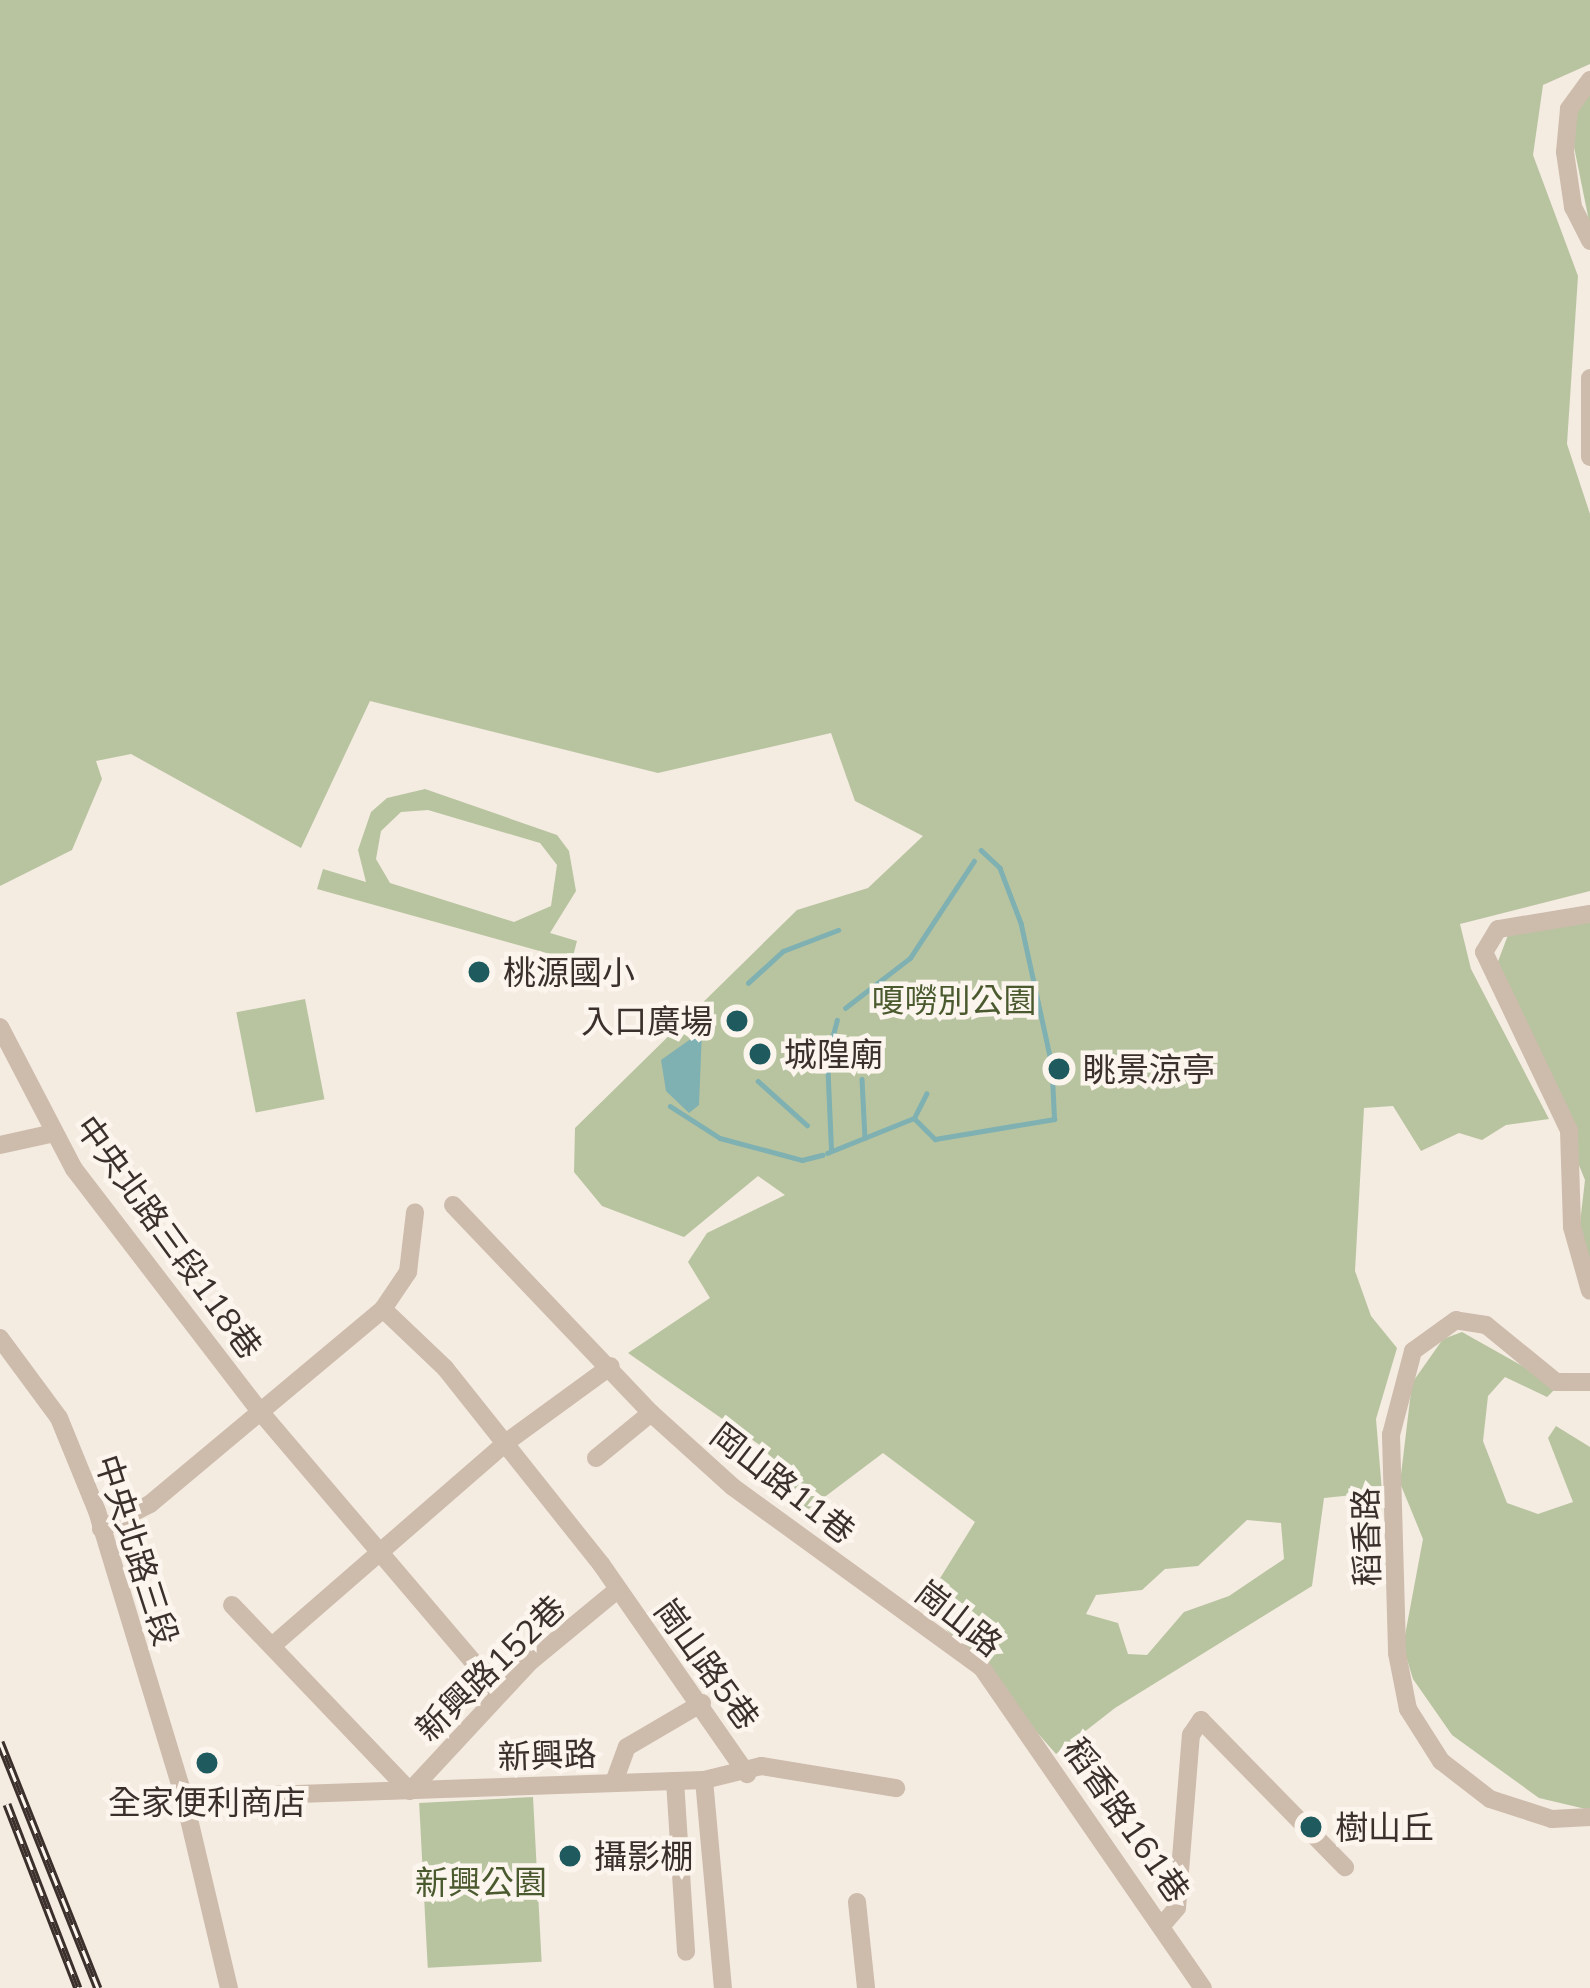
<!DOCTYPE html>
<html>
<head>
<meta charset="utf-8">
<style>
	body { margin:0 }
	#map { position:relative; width:1590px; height:1988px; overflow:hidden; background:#f4ebe1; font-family:Mulish,"Noto Sans TC",sans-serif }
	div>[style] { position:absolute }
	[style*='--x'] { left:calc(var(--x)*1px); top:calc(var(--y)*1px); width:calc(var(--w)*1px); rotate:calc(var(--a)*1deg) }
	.green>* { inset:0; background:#b8c4a0; transform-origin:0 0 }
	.water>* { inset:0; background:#7fb0b2 }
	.stream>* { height:4.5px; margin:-2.25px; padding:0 2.25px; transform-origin:2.25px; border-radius:2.25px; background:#7fb0b2 }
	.minor>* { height:18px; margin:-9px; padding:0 9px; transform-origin:9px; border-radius:9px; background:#cdbbac }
	.rail>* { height:9px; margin-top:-4.5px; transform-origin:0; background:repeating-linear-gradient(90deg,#fbf5ee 0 14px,#3b302b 0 28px); box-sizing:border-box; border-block:3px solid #3b302b }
	.dots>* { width:33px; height:33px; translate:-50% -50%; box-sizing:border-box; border:6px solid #fbf5ee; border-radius:50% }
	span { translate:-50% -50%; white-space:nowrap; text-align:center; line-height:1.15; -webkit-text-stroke:9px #fbf5ee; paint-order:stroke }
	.poi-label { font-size:33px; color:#3b302b }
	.left { translate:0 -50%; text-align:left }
	.right { translate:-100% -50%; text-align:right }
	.park-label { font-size:33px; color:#4a5a2e }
	.street-label { font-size:33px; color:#3b302b }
</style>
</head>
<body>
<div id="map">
	<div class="green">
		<div style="clip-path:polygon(evenodd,0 0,1590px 0,1590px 64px,1543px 85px,1533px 155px,1578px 276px,1567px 444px,1590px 514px,1590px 891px,1460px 924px,1471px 969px,1549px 1119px,1506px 1125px,1482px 1140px,1459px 1133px,1421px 1151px,1393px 1106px,1364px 1108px,1355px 1271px,1371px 1316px,1397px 1348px,1376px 1419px,1382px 1492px,1324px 1498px,1312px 1586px,1115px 1708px,1056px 1754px,924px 1604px,975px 1522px,883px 1453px,806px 1511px,764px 1448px,628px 1353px,710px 1298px,688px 1262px,707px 1233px,785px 1195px,758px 1176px,684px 1237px,602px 1206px,574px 1172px,575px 1128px,797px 910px,868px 888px,923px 836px,855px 801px,831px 733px,658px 773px,370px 701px,301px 848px,131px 754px,96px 761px,102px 779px,72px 850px,0 886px,0 0,1247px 1520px,1281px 1523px,1284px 1559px,1229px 1596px,1184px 1612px,1147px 1655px,1128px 1654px,1118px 1623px,1086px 1614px,1096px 1595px,1142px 1590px,1165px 1569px,1198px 1566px,1247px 1520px)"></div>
		<div style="clip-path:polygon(1590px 93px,1590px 226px,1568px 117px)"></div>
		<div style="clip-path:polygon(evenodd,425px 789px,557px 835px,569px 851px,576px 891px,550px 933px,577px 941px,572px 960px,317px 889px,323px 869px,366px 882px,358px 850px,371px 812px,387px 798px,425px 789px,428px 810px,540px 843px,557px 865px,551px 906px,514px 922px,390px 883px,376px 859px,381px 831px,401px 812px,428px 810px)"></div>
		<div style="clip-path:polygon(1590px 921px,1590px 1280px,1580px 1223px,1585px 1180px,1497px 964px,1508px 935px)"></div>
		<div style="left:305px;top:999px;width:102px;height:70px;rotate:79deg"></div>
		<div style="clip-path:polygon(1462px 1332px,1558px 1386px,1547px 1397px,1505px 1377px,1488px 1396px,1483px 1441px,1507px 1503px,1538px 1514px,1573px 1502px,1548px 1438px,1556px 1426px,1590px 1447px,1590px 1810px,1539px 1798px,1452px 1735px,1413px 1679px,1403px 1646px,1423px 1539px,1400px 1483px,1412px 1383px,1443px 1339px)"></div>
		<div style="left:533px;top:1797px;width:165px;height:114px;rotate:87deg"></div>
	</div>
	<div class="water">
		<div style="clip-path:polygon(702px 1031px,699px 1105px,689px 1113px,666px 1091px,661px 1060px)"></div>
	</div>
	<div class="stream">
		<div style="--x:981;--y:850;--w:26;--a:43"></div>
		<div style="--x:1000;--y:868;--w:59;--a:69.1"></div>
		<div style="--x:1021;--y:923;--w:145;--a:77.7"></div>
		<div style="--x:748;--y:983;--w:47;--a:-42.4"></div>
		<div style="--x:783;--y:951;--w:59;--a:-20.9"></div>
		<div style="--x:845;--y:1008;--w:82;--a:-37.6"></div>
		<div style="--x:910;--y:958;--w:116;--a:-56.6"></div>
		<div style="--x:862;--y:1079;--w:59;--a:87.1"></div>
		<div style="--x:758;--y:1081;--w:66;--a:41.9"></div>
		<div style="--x:670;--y:1106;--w:59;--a:32.6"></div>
		<div style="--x:720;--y:1138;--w:85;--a:15"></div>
		<div style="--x:802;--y:1160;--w:21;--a:-14"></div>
		<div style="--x:915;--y:1116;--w:25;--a:-63"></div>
		<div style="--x:831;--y:1150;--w:93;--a:-92.5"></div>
		<div style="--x:827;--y:1057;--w:38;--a:-75"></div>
		<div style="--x:827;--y:1153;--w:94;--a:-21.9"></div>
		<div style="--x:914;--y:1118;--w:30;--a:45"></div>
		<div style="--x:935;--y:1139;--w:121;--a:-9.5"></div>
		<div style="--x:1054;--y:1119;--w:43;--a:-92.7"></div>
	</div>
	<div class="minor">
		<div style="--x:1590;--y:80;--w:36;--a:126"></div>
		<div style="--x:1569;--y:109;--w:43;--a:95.3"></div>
		<div style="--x:1565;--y:152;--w:56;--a:81.7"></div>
		<div style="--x:1573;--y:207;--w:38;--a:63"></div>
		<div style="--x:1590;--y:378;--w:79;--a:90"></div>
		<div style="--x:1590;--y:914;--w:93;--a:170.7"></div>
		<div style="--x:1498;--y:929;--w:27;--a:121"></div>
		<div style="--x:1484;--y:952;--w:197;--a:64.5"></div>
		<div style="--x:1569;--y:1130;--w:97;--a:88.2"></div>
		<div style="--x:1572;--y:1227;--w:66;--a:74.3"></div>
		<div style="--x:0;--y:1027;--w:160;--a:62.5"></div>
		<div style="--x:74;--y:1169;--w:310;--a:52.5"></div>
		<div style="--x:263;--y:1415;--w:364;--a:49.6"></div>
		<div style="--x:0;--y:1145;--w:55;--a:-12.5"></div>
		<div style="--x:453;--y:1205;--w:287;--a:46.4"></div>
		<div style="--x:651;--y:1413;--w:110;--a:42.1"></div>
		<div style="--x:733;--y:1487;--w:308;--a:36"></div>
		<div style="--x:982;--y:1668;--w:389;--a:55.4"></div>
		<div style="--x:383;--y:1309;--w:86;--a:43.6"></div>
		<div style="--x:445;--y:1368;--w:251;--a:51.5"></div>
		<div style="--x:601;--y:1564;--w:256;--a:55.2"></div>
		<div style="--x:0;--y:1338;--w:99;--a:53.6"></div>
		<div style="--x:59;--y:1418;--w:100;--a:67.8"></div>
		<div style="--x:97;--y:1511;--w:300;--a:73.1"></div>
		<div style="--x:184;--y:1798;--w:195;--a:76.7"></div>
		<div style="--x:1590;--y:1382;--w:34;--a:180"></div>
		<div style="--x:1556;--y:1382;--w:90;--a:-140.8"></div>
		<div style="--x:1486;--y:1325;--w:30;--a:-171"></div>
		<div style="--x:1456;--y:1320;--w:53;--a:144.2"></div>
		<div style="--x:1413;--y:1351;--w:87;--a:104.7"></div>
		<div style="--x:1391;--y:1435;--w:218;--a:88.4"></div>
		<div style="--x:1397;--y:1653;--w:57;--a:78.9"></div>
		<div style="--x:1408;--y:1709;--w:62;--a:57.6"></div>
		<div style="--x:1441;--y:1761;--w:62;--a:37.8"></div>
		<div style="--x:1490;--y:1799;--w:65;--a:17.9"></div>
		<div style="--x:1552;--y:1819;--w:38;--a:-3"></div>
		<div style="--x:596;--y:1458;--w:71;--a:-39.3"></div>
		<div style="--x:101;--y:1529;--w:55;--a:-27"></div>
		<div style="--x:150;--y:1504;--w:304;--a:-39.9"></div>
		<div style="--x:383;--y:1309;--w:45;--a:-56"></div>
		<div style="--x:408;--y:1272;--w:60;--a:-83.3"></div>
		<div style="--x:232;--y:1605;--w:257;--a:46.3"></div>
		<div style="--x:410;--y:1791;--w:178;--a:-47.1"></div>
		<div style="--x:531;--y:1661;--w:110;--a:-39.5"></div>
		<div style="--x:272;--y:1646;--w:308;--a:-41"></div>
		<div style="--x:504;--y:1444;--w:132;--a:-36.1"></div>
		<div style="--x:704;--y:1780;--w:209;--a:84.8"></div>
		<div style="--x:675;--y:1781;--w:171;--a:86.3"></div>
		<div style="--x:614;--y:1782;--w:37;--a:-70"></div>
		<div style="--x:627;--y:1747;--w:87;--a:-30.4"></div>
		<div style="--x:184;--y:1798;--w:520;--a:-1.98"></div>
		<div style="--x:704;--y:1780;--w:59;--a:-13.8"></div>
		<div style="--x:761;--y:1766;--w:137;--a:9.3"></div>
		<div style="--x:857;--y:1902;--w:86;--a:84"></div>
		<div style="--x:1163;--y:1924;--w:21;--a:-49"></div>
		<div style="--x:1177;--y:1908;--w:174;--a:-85.4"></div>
		<div style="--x:1191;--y:1735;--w:18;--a:-56"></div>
		<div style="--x:1201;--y:1720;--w:206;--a:45.6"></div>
	</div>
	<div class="rail">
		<div style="--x:0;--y:1742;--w:265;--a:68.3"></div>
		<div style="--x:7;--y:1804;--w:197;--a:68.9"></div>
	</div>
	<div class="dots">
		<div style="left:479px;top:972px;background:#1f5a5e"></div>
		<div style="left:737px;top:1021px;background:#1f5a5e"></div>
		<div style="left:760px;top:1054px;background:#1f5a5e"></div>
		<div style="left:1059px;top:1069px;background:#1f5a5e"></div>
		<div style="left:207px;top:1763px;background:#1f5a5e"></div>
		<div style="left:1311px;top:1827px;background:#1f5a5e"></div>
		<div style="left:570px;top:1856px;background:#1f5a5e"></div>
	</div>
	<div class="poi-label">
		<span class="left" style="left:503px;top:972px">桃源國小</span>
		<span class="right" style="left:713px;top:1021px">入口廣場</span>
		<span class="left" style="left:784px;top:1054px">城隍廟</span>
		<span class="left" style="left:1083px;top:1069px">眺景涼亭</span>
		<span style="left:207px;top:1802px">全家便利商店</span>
		<span class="left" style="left:1335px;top:1827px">樹山丘</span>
		<span class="left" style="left:594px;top:1856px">攝影棚</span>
	</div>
	<div class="park-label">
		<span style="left:954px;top:1000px">嗄嘮別公園</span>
		<span style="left:481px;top:1882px">新興公園</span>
	</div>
	<div class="street-label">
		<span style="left:169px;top:1237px;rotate:54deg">中央北路三段118巷</span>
		<span style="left:783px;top:1483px;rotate:38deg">岡山路11巷</span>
		<span style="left:1366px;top:1537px;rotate:-91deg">稻香路</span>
		<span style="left:137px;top:1550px;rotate:72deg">中央北路三段</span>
		<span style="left:959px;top:1618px;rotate:38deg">崗山路</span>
		<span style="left:707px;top:1664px;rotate:54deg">崗山路5巷</span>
		<span style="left:490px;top:1668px;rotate:-44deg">新興路152巷</span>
		<span style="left:547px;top:1755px;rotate:-2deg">新興路</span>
		<span style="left:1127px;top:1820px;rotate:55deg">稻香路161巷</span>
	</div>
</div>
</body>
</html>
